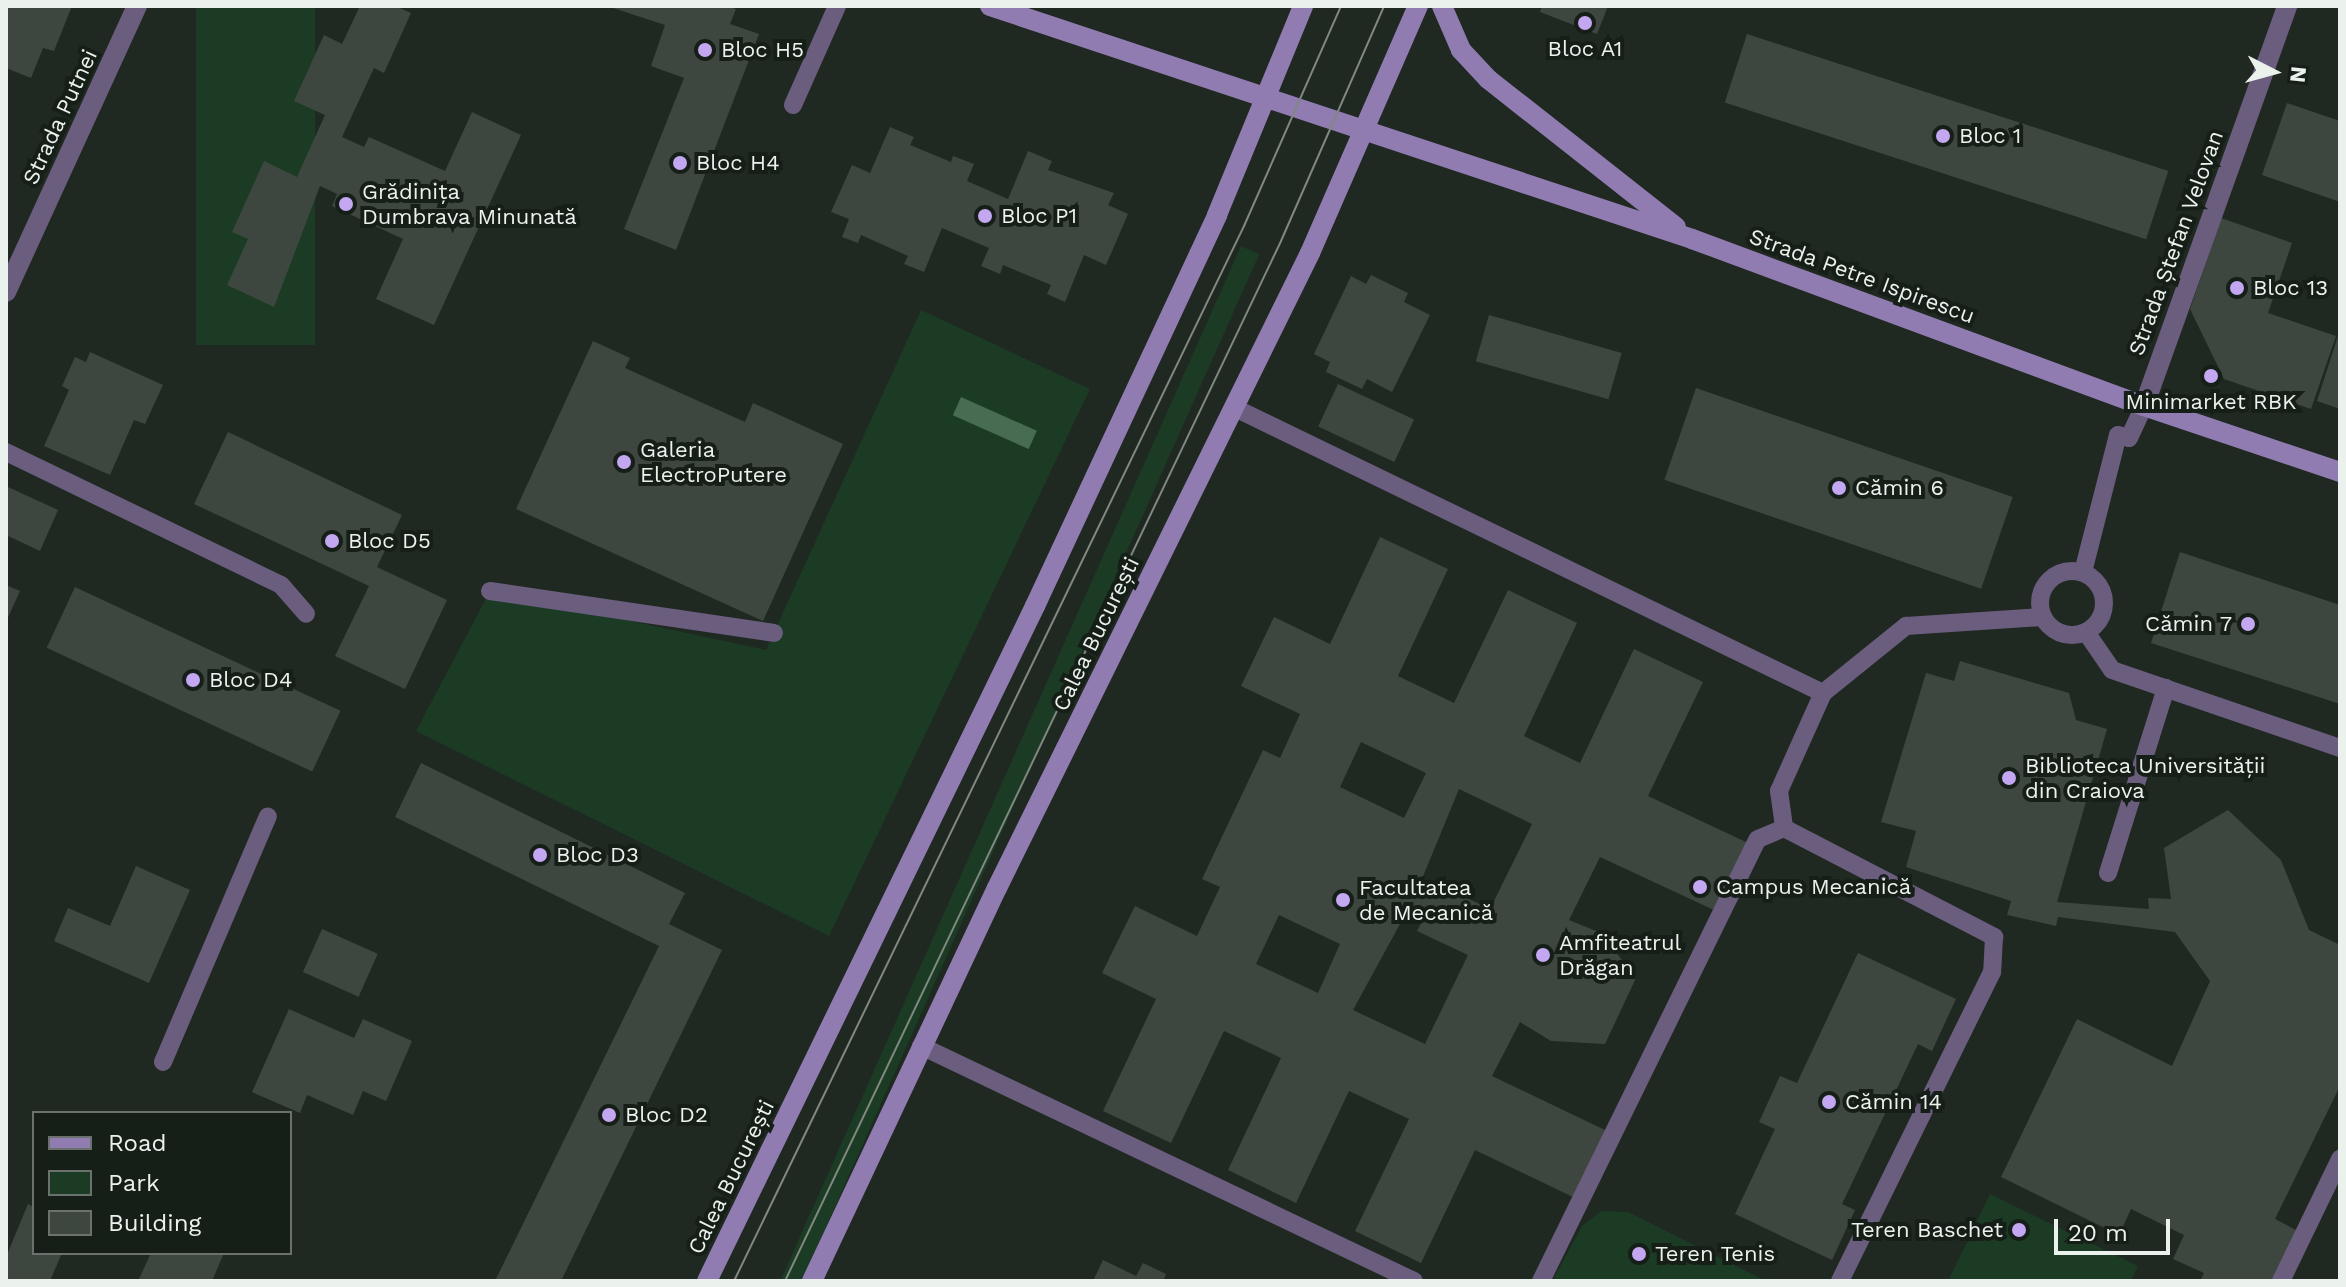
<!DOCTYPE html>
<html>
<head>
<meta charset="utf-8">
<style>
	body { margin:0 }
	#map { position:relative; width:2346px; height:1287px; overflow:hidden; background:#1f2821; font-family:"Work Sans",sans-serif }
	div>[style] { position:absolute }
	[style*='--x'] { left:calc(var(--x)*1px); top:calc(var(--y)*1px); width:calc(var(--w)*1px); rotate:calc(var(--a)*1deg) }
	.green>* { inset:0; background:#1b3b25; transform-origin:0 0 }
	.water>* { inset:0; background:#486c52; transform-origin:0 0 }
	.building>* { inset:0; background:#3d4740; transform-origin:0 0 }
	.lane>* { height:18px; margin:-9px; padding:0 9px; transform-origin:9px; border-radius:9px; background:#6a5d7e }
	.lane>.ring { margin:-9px; padding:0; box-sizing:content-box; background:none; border:18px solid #6a5d7e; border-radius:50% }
	.street>* { height:20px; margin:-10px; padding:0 10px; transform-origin:10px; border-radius:10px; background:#6a5d7e }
	.secondary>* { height:20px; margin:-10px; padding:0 10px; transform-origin:10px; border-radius:10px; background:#907cb1 }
	.tram>* { height:2px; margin:-1px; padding:0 1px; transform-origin:1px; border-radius:1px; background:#818882 }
	.dots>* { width:22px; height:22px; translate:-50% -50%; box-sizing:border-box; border:4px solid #161e18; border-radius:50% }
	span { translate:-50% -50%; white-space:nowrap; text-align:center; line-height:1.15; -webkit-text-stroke:8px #161e18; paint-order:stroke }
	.poi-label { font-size:22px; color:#ebf1ec }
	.left { translate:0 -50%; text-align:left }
	.right { translate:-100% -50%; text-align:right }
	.street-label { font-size:22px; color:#ebf1ec }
	.frame { position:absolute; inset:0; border:8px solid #ebf1ec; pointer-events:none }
	.legend { position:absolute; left:32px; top:1111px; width:260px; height:144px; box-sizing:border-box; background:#161e18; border:2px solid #6b726d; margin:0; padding:10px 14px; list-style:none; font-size:24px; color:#ebf1ec }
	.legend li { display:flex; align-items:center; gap:16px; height:40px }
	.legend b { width:40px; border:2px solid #6b726d }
	.north { position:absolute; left:2234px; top:32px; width:80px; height:80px; -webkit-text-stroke:6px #161e18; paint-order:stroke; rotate:96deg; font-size:22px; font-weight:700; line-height:32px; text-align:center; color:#ebf1ec }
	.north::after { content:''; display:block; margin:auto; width:28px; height:36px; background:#ebf1ec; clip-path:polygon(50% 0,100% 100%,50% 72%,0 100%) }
	.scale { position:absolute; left:2054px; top:1219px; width:116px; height:36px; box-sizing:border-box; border:4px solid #ebf1ec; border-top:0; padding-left:10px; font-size:24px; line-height:28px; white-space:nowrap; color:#ebf1ec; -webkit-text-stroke:6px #161e18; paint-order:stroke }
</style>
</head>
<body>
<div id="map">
	<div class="green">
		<div style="left:196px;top:6px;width:119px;height:339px"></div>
		<div style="left:1241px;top:246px;width:20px;height:1146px;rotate:24deg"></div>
		<div style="clip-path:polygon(921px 310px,1090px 389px,829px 936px,416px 731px,490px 591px,766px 650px)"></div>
		<div style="clip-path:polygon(1990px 1194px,2138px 1266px,2131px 1281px,1948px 1281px)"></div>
		<div style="clip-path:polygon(1601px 1211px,1628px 1212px,1766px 1281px,1552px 1281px,1582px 1226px)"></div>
	</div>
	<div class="water">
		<div style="left:961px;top:397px;width:83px;height:20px;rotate:24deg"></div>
	</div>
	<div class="building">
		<div style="clip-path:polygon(6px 6px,72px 6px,54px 51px,43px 48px,31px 78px,6px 68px)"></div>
		<div style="clip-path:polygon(360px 6px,395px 6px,411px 13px,384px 73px,374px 68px,342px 137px,364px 147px,369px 137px,445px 171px,472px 112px,521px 135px,434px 325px,376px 299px,403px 239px,332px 206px,337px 194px,320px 186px,274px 307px,227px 285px,248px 239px,232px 232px,264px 161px,297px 177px,325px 115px,294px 101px,324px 35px,342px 44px)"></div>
		<div style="clip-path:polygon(607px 6px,726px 6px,736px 9px,730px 24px,759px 34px,676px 250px,624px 229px,684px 78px,651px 66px,665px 25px)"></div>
		<div style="clip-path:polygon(1542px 6px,1608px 6px,1597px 34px,1540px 12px)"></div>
		<div style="left:1747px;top:34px;width:443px;height:72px;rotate:18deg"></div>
		<div style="clip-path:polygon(2287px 103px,2340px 121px,2340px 202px,2262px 175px)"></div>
		<div style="clip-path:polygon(890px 127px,914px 137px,910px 145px,951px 162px,953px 156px,974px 164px,967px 181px,1008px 199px,1028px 151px,1052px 161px,1048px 170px,1114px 193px,1108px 205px,1128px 214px,1106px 265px,1084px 255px,1065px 302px,1047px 294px,1051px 285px,1003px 265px,1000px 274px,981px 266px,989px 248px,942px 228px,924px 272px,904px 264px,908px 256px,861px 235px,858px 243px,842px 237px,849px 219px,831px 212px,852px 165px,870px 173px)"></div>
		<div style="clip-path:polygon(2221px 218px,2292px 243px,2268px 313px,2336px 336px,2311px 409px,2224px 379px,2190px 309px)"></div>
		<div style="clip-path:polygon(1371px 275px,1408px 293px,1404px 302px,1430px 315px,1392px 392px,1367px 379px,1362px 389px,1326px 372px,1330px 362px,1314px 354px,1351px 276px,1366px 284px)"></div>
		<div style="left:1489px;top:315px;width:138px;height:48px;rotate:16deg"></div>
		<div style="clip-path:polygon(2339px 333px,2340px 333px,2340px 409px,2317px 401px)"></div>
		<div style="clip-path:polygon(593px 341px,630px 358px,625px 368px,745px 422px,753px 403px,843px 444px,763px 621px,516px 509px)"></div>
		<div style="clip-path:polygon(90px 352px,163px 385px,145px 424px,134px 420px,110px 475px,44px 446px,69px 390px,62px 386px,75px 357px,86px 362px)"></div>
		<div style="left:1338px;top:384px;width:84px;height:47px;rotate:25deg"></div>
		<div style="left:1696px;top:388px;width:335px;height:97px;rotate:19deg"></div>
		<div style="clip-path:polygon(228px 432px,402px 515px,377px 567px,447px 600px,405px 689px,335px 656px,369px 586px,194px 504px)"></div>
		<div style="clip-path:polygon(8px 487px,58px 510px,40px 551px,6px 535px)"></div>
		<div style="clip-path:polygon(evenodd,1380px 537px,1448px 569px,1398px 676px,1454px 703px,1508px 590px,1577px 623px,1524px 736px,1580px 763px,1634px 649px,1703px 682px,1648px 796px,1748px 843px,1716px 911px,1600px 857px,1569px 920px,1601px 933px,1636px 978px,1605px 1044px,1551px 1041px,1520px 1022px,1492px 1076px,1607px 1131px,1575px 1198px,1475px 1150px,1421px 1263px,1355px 1231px,1409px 1119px,1349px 1091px,1296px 1203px,1228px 1170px,1281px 1058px,1224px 1031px,1171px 1143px,1103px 1111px,1156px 999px,1102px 973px,1135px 906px,1197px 936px,1220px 887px,1202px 879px,1263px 750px,1280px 758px,1300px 714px,1241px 686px,1274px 617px,1330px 644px,1380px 537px,1361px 742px,1426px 773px,1404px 818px,1340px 787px,1361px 742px,1380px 537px,1459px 789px,1532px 824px,1490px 909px,1439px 885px,1435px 894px,1419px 886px,1459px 789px,1380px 537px,1406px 913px,1422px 921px,1417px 931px,1468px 955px,1425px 1044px,1353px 1010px,1406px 913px,1380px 537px,1279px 915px,1340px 944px,1318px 993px,1256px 964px,1279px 915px)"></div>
		<div style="clip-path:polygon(2180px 552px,2340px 605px,2340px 704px,2151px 643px)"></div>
		<div style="clip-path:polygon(6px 585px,20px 591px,6px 622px)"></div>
		<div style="left:75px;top:587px;width:293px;height:67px;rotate:25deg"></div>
		<div style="clip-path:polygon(1960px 661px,2069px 693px,2076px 720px,2107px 729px,2057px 902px,2149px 909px,2148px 898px,2171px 899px,2164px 848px,2228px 810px,2281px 860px,2309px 930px,2340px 945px,2340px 1086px,2275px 1219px,2300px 1232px,2276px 1281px,2200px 1281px,2204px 1273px,2173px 1259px,2184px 1235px,2131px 1209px,2119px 1235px,2001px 1177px,2077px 1019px,2172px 1066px,2210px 981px,2175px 932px,2058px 917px,2056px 926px,2007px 915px,2011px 901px,1906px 867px,1916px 831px,1881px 822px,1926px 673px,1954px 681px)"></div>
		<div style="clip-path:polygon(421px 763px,685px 893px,669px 924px,722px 950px,561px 1281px,495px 1281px,659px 946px,395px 817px)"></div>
		<div style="clip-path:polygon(136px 866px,190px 890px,149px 983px,54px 941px,68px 908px,110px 926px)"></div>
		<div style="left:322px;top:929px;width:61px;height:47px;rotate:24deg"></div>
		<div style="clip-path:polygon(1858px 953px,1956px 999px,1932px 1051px,1918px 1044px,1842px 1204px,1855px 1210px,1832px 1260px,1735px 1214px,1775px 1129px,1759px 1122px,1780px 1076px,1797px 1083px)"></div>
		<div style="clip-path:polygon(289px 1009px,354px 1038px,363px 1019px,412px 1041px,386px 1101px,363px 1091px,353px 1115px,307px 1095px,300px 1113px,252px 1092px)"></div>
		<div style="clip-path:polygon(28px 1204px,34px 1207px,34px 1253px,62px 1253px,50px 1281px,6px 1281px,6px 1257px)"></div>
		<div style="clip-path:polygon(151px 1253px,224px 1253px,212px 1281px,138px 1281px)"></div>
		<div style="clip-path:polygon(1103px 1260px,1136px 1276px,1143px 1263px,1166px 1274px,1163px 1281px,1093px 1281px)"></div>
	</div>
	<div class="lane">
		<div style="--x:793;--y:105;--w:108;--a:-66"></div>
		<div style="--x:1235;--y:408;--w:653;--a:25.86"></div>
		<div style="--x:1823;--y:693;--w:107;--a:-38.9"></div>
		<div style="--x:1906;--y:626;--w:137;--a:-3.8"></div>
		<div style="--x:6;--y:452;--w:305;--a:25.8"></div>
		<div style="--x:281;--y:585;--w:38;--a:49"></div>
		<div class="ring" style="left:2040px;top:571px;width:46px;height:46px"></div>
		<div style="--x:2083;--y:572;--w:141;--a:-75.7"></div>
		<div style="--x:2118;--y:435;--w:11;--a:15"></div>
		<div style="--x:2129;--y:438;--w:35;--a:-65"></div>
		<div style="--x:490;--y:591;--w:287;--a:8.4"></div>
		<div style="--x:2086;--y:632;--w:46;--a:55.6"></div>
		<div style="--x:2112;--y:670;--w:241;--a:18.9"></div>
		<div style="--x:1823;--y:693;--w:107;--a:114.2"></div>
		<div style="--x:1779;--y:791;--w:37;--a:82"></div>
		<div style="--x:1784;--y:828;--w:237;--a:27.4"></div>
		<div style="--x:1994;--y:937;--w:35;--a:93"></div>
		<div style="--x:1992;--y:972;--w:344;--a:116.2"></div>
		<div style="--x:2108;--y:873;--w:194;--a:-72.6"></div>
		<div style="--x:921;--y:1046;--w:546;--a:25.49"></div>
		<div style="--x:163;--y:1062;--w:267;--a:-66.9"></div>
		<div style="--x:1541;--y:1281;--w:492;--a:-63.9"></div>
		<div style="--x:1758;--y:839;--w:28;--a:-23"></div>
		<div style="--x:2281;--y:1281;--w:136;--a:-64.2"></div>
	</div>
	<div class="street">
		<div style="--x:6;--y:292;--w:315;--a:-65.4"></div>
		<div style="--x:2144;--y:406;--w:425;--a:-70.3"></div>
	</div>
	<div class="secondary">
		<div style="--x:990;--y:6;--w:740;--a:18.36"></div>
		<div style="--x:1692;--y:239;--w:482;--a:20.3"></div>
		<div style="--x:2144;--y:406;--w:207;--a:18.6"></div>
		<div style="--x:1442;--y:6;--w:48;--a:66.6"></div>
		<div style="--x:1461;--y:50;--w:40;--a:47"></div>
		<div style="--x:1488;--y:79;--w:239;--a:38.2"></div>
		<div style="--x:707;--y:1281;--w:750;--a:-64.08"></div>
		<div style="--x:1035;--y:606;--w:431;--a:-65"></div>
		<div style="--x:1217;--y:215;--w:226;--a:-67.6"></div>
		<div style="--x:812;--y:1281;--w:434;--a:-64.8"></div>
		<div style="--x:997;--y:888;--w:708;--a:-63.76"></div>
		<div style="--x:1310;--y:253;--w:270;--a:-66.4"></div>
	</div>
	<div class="tram">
		<div style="--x:734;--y:1281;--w:1172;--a:-64.2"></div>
		<div style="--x:1244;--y:226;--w:240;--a:-66.2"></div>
		<div style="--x:785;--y:1281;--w:1152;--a:-64.5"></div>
		<div style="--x:1281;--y:241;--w:257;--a:-66.3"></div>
	</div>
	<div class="dots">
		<div style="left:1585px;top:23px;background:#c4a7f1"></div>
		<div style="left:705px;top:50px;background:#c4a7f1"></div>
		<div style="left:1943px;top:136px;background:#c4a7f1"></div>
		<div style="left:680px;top:163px;background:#c4a7f1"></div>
		<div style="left:346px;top:204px;background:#c4a7f1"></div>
		<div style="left:985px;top:216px;background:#c4a7f1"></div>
		<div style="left:2237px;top:288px;background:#c4a7f1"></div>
		<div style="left:2211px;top:376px;background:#c4a7f1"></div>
		<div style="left:624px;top:462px;background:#c4a7f1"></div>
		<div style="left:1839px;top:488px;background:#c4a7f1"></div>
		<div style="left:332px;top:541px;background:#c4a7f1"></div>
		<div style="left:2248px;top:624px;background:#c4a7f1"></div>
		<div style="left:193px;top:680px;background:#c4a7f1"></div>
		<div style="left:2009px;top:778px;background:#c4a7f1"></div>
		<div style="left:540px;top:855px;background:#c4a7f1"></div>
		<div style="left:1700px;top:887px;background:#c4a7f1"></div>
		<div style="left:1343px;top:900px;background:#c4a7f1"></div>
		<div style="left:1543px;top:955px;background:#c4a7f1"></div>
		<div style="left:1829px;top:1102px;background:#c4a7f1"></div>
		<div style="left:609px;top:1115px;background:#c4a7f1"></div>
		<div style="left:2019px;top:1230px;background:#c4a7f1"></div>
		<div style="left:1639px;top:1254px;background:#c4a7f1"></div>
	</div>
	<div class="poi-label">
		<span style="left:1585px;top:49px">Bloc A1</span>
		<span class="left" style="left:721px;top:50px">Bloc H5</span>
		<span class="left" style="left:1959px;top:136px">Bloc 1</span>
		<span class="left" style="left:696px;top:163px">Bloc H4</span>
		<span class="left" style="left:362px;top:204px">Grădinița<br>Dumbrava Minunată</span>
		<span class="left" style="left:1001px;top:216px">Bloc P1</span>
		<span class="left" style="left:2253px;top:288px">Bloc 13</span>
		<span style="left:2211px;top:402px">Minimarket RBK</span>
		<span class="left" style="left:640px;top:462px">Galeria<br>ElectroPutere</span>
		<span class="left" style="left:1855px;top:488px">Cămin 6</span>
		<span class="left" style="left:348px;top:541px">Bloc D5</span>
		<span class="right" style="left:2232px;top:624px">Cămin 7</span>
		<span class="left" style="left:209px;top:680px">Bloc D4</span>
		<span class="left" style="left:2025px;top:778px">Biblioteca Universității<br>din Craiova</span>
		<span class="left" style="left:556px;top:855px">Bloc D3</span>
		<span class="left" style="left:1359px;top:900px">Facultatea<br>de Mecanică</span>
		<span class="left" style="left:1716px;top:887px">Campus Mecanică</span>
		<span class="left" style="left:1559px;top:955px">Amfiteatrul<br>Drăgan</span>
		<span class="left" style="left:1845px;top:1102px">Cămin 14</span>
		<span class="left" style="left:625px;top:1115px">Bloc D2</span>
		<span class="right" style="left:2003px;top:1230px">Teren Baschet</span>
		<span class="left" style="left:1655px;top:1254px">Teren Tenis</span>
	</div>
	<div class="street-label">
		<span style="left:60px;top:117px;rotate:-65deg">Strada Putnei</span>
		<span style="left:2176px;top:243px;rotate:-70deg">Strada Ștefan Velovan</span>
		<span style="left:1862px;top:276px;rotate:20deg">Strada Petre Ispirescu</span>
		<span style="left:1096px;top:634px;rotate:-64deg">Calea București</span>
		<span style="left:731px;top:1177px;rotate:-64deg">Calea București</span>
	</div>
	<div class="frame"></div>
	<ul class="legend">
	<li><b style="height:10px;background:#907cb1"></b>Road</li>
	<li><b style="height:22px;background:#1b3b25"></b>Park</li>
	<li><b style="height:22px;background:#3d4740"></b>Building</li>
	</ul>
	<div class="north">N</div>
	<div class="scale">20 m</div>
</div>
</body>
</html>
